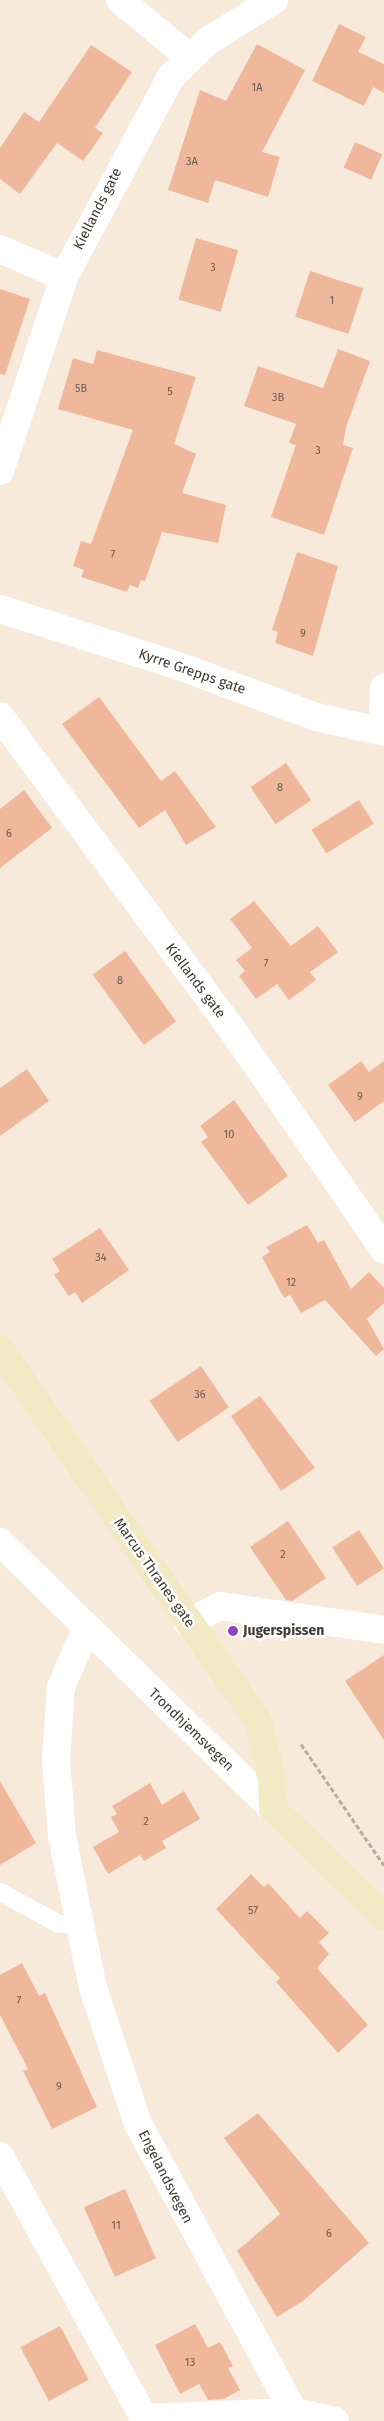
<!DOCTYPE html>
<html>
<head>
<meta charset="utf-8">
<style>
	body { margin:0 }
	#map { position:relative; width:384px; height:2421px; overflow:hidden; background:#f8eada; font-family:"Fira Sans",sans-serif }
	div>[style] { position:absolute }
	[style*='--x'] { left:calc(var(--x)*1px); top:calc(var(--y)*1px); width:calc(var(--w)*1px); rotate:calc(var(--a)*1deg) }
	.building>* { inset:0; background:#efb89d; transform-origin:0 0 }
	.path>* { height:3px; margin-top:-1.5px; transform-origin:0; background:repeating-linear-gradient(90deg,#b9ada1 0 5px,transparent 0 7.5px) }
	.lane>* { height:18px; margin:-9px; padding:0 9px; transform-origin:9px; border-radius:9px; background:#fff }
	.street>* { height:28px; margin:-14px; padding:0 14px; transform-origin:14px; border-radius:14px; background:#fff }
	.secondary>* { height:28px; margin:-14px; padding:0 14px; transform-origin:14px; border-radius:14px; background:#f2eac4 }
	.dots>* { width:14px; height:14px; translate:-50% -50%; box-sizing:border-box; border:2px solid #fff; border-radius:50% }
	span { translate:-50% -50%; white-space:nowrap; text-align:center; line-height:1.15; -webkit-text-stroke:5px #fff; paint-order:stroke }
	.number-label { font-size:11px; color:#6c5a4e }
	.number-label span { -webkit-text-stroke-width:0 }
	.street-label { font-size:14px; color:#403a34 }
	.poi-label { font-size:14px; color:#403a34; font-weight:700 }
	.left { translate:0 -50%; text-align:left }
</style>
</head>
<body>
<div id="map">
	<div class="building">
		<div style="clip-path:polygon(339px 24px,366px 37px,358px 52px,384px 64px,384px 93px,373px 87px,364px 106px,312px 81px)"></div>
		<div style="clip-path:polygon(257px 44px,305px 70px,262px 152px,280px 157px,268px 197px,215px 180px,208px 203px,168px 190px,200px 90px,226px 101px)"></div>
		<div style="clip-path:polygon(91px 45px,132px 72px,95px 128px,103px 133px,83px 161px,57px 143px,20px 194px,0 179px,0 148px,24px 112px,39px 122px)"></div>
		<div style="left:355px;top:142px;width:30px;height:28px;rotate:24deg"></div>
		<div style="left:196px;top:238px;width:44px;height:64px;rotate:16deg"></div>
		<div style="left:310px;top:271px;width:56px;height:48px;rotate:18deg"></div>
		<div style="clip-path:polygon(0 289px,30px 299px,5px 375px,0 374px)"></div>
		<div style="clip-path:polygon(338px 349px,370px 361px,346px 427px,343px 445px,353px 448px,324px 535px,271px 517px,296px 445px,289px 443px,296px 424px,244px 406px,258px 366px,323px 388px)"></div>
		<div style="clip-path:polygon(97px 350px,196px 377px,174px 444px,196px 454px,182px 493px,226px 505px,218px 543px,162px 532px,145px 581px,141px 580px,138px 588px,130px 585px,127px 592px,81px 577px,84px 570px,73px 566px,81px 541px,91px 544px,133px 430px,58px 409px,73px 358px,93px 364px)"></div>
		<div style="clip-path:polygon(297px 552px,338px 566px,313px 656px,275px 643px,278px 632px,272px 630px)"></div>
		<div style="clip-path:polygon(99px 697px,161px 781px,175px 771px,216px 827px,186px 845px,165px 810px,139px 828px,62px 724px)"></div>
		<div style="left:286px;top:763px;width:45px;height:43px;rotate:56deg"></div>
		<div style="clip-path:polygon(24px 790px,52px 828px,0 868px,0 809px)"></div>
		<div style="left:359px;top:800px;width:28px;height:56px;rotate:58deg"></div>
		<div style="clip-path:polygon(254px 901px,291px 946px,318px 926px,338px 952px,310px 972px,316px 980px,289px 1000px,277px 984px,256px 999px,239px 976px,245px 971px,236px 960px,252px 948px,230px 919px)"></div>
		<div style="left:125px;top:951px;width:87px;height:40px;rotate:54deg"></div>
		<div style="clip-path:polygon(361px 1061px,369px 1072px,384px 1061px,384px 1101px,355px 1122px,328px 1085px)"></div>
		<div style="clip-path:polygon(27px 1069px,49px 1101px,0 1136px,0 1088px)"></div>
		<div style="clip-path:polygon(234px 1100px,288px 1176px,248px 1205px,201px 1142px,208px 1137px,200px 1126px)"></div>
		<div style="clip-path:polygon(307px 1225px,318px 1243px,324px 1240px,351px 1289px,369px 1272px,384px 1288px,384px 1303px,367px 1319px,384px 1349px,376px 1356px,325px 1300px,301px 1313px,290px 1295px,284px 1298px,262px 1257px,270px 1252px,266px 1247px)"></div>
		<div style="clip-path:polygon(100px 1228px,129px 1270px,82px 1303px,75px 1292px,69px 1296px,54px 1275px,60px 1271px,52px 1259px)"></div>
		<div style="left:201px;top:1366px;width:50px;height:62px;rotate:56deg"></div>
		<div style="clip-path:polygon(260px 1396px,315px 1468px,281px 1491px,231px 1416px)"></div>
		<div style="clip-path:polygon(288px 1521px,326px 1578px,292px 1601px,286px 1600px,250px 1547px)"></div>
		<div style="left:359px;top:1530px;width:46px;height:32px;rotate:57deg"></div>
		<div style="clip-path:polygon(384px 1655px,384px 1740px,345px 1681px)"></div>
		<div style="clip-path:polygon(0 1781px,36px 1843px,0 1865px)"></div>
		<div style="clip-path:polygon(150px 1783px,162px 1805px,184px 1791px,200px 1819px,162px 1841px,166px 1848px,144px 1861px,140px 1855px,108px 1874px,93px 1847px,119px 1832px,111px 1817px,117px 1814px,112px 1806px)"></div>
		<div style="clip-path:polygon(251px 1874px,264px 1887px,268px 1883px,300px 1918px,307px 1911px,329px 1933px,319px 1942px,329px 1954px,317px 1968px,368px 2025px,338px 2053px,276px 1982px,280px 1978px,216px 1909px)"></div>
		<div style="clip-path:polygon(22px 1963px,39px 1996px,45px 1993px,97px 2107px,52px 2129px,23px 2071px,28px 2069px,0 2015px,0 1975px)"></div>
		<div style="clip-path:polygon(258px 2113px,369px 2243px,303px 2301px,277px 2317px,237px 2251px,280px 2214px,224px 2138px)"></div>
		<div style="left:125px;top:2189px;width:76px;height:45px;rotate:66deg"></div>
		<div style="clip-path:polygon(195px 2324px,208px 2348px,220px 2342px,233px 2366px,228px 2368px,240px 2390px,224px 2399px,208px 2400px,199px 2384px,180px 2394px,155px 2345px)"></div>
		<div style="left:60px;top:2326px;width:61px;height:45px;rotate:62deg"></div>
	</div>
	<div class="path">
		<div style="--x:301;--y:1744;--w:147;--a:55.6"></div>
	</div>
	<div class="lane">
		<div style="--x:0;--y:1892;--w:67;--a:28.5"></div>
		<div style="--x:59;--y:1924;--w:19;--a:0"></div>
	</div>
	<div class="street">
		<div style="--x:120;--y:0;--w:89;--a:39.6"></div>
		<div style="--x:0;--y:249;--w:70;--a:23.6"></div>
		<div style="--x:0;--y:471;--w:204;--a:-71.7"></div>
		<div style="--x:64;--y:277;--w:227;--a:-61.9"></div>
		<div style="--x:171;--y:77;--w:52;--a:-44.2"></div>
		<div style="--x:208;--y:41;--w:78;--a:-31.8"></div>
		<div style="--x:0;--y:609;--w:185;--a:17.7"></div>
		<div style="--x:176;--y:665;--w:149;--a:20.4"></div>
		<div style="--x:316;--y:717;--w:70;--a:12.4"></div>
		<div style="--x:0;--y:716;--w:400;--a:53.5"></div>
		<div style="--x:238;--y:1038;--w:257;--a:55.4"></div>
		<div style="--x:383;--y:731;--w:44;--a:-88.7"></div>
		<div style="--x:0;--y:1542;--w:382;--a:44.4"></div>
		<div style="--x:188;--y:1623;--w:36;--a:-28"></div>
		<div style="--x:220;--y:1606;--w:166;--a:8.3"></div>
		<div style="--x:86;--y:1629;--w:63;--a:113.3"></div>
		<div style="--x:61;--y:1687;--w:73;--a:93.9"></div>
		<div style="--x:56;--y:1760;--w:76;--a:85.5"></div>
		<div style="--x:62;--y:1836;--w:155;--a:78.5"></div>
		<div style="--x:93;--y:1988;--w:143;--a:71.7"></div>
		<div style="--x:138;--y:2124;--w:328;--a:61.6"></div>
		<div style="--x:294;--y:2412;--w:9;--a:96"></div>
		<div style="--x:0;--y:2156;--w:299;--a:61.2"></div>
		<div style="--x:144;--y:2418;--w:150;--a:-2.3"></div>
		<div style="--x:294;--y:2412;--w:42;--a:12.4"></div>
	</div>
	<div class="secondary">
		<div style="--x:0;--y:1349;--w:455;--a:55.3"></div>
		<div style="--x:259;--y:1723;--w:58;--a:77.2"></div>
		<div style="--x:272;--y:1780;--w:29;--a:88"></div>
		<div style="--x:273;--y:1809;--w:155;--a:44.2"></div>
	</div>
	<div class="dots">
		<div style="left:233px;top:1631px;background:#8e47bb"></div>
	</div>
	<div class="number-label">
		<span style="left:257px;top:88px">1A</span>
		<span style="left:192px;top:162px">3A</span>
		<span style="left:213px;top:268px">3</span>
		<span style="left:332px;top:301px">1</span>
		<span style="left:81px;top:389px">5B</span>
		<span style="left:170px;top:392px">5</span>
		<span style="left:278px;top:398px">3B</span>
		<span style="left:318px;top:451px">3</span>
		<span style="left:113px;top:555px">7</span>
		<span style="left:303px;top:634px">9</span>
		<span style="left:280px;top:788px">8</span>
		<span style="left:9px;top:834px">6</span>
		<span style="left:266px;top:964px">7</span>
		<span style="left:120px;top:981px">8</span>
		<span style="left:360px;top:1097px">9</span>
		<span style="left:229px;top:1135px">10</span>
		<span style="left:101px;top:1258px">34</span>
		<span style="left:291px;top:1283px">12</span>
		<span style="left:200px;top:1395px">36</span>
		<span style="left:283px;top:1555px">2</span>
		<span style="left:146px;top:1822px">2</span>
		<span style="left:253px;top:1911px">57</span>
		<span style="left:19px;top:2001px">7</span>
		<span style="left:59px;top:2087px">9</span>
		<span style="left:116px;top:2226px">11</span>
		<span style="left:329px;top:2234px">6</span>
		<span style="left:190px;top:2363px">13</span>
	</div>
	<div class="street-label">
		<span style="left:98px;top:209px;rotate:-63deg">Kiellands gate</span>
		<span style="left:192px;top:672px;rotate:19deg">Kyrre Grepps gate</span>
		<span style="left:195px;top:981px;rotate:53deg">Kiellands gate</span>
		<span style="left:154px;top:1573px;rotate:55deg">Marcus Thranes gate</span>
		<span style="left:191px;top:1730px;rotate:44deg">Trondhjemsvegen</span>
		<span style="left:165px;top:2177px;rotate:63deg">Engelandsvegen</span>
	</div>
	<div class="poi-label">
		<span class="left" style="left:243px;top:1631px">Jugerspissen</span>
	</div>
</div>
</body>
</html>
